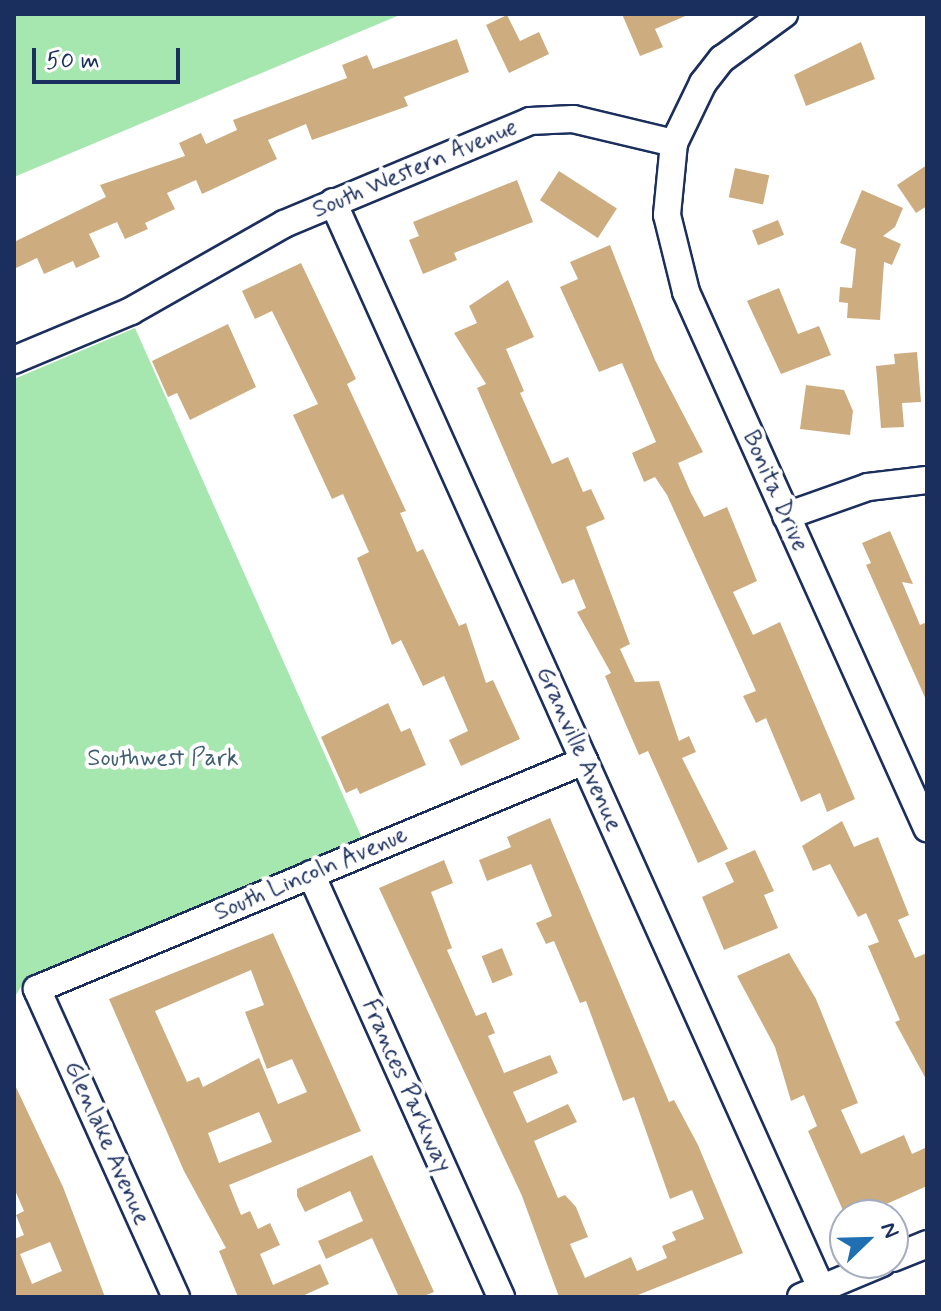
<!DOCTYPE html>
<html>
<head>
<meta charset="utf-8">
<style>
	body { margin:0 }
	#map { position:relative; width:941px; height:1311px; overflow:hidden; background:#fff; font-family:Mynerve,sans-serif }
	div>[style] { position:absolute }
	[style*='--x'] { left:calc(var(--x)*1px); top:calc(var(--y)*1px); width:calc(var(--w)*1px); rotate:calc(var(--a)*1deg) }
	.green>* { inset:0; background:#a6e7af }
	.building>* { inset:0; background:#cdad80; transform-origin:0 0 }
	.roads { filter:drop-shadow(2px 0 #1b2f5e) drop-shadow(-2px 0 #1b2f5e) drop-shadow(0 2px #1b2f5e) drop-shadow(0 -2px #1b2f5e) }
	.minor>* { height:26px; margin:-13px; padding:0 13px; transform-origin:13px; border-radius:13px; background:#fff }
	span { translate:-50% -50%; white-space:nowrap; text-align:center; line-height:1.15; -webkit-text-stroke:8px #fff; paint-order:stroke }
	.street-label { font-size:24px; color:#1b2f5e }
	.park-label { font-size:24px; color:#3e5d72 }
	.frame { position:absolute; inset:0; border:16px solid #1b2f5e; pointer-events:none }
	.north { position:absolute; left:829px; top:1199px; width:80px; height:80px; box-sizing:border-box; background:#fff; border:2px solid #a4acbf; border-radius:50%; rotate:67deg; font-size:22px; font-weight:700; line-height:32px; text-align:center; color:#1b2f5e }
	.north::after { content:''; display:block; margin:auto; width:28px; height:36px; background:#1f6fb2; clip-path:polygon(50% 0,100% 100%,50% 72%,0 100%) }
	.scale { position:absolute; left:32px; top:48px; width:148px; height:36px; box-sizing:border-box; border:4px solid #1b2f5e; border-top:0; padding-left:10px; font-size:24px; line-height:28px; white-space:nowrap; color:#1b2f5e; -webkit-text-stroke:6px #fff; paint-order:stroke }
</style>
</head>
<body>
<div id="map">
	<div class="green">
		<div style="clip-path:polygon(14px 14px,402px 14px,14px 177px)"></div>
		<div style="clip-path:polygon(135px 328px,362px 838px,27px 977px,14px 998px,14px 379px)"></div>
	</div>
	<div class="building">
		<div style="clip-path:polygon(622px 14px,690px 14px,655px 29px,663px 47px,640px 56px)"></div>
		<div style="clip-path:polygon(507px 15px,520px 41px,539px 32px,549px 54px,509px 73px,486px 25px)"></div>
		<div style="clip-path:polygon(457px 39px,469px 72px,404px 97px,408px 106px,312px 140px,306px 124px,268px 140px,277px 159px,202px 194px,196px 180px,167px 193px,175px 209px,145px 223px,148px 229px,125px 239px,117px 222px,89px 234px,100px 257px,76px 268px,73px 261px,44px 274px,37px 258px,14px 269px,14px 242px,106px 197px,100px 185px,185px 156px,179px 143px,201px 133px,206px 144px,237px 130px,233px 120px,347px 78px,342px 65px,367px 55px,373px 69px)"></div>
		<div style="clip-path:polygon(861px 42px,875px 79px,806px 106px,794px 75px)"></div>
		<div style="clip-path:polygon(927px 165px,927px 206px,916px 213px,897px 185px)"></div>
		<div style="left:735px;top:168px;width:35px;height:30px;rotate:12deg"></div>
		<div style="left:559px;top:171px;width:69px;height:35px;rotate:33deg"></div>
		<div style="clip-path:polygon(517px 180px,533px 222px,454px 253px,457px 260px,423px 274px,409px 240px,419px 236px,413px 222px)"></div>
		<div style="clip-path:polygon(862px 190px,903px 208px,895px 227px,883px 236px,901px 244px,892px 265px,884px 262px,880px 320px,847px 318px,848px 303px,839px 302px,840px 287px,852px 288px,856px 249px,840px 243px)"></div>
		<div style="left:778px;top:220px;width:16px;height:28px;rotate:68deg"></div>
		<div style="clip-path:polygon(610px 245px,655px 360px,703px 452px,678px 463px,691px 493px,704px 517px,727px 507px,757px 581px,733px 592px,753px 635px,780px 622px,855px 799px,827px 812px,820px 793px,801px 802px,766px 718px,756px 723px,743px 696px,756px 691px,667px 495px,655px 477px,644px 482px,632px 453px,656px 442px,622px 363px,599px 372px,560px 287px,578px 279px,570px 262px)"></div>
		<div style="clip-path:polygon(301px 263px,356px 379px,347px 384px,406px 511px,400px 513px,417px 552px,423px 549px,459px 626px,466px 623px,486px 683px,493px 680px,520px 739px,461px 766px,449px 740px,468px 731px,444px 676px,423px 686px,401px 640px,392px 645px,357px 558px,369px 552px,343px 494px,332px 499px,293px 415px,318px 404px,272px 311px,255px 319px,242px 291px)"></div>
		<div style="clip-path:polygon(508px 280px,534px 337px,506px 349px,524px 391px,520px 393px,552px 464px,568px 457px,583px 492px,591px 489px,605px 519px,586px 527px,630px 644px,620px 649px,635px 682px,659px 681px,679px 741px,689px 736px,696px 752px,682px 758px,728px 849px,698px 863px,648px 751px,639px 755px,605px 676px,611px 673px,577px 612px,586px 608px,574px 579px,562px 584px,477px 388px,486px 384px,454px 333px,477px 323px,469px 306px)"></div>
		<div style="clip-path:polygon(779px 288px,798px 334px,819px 326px,831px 355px,781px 374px,747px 301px)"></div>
		<div style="clip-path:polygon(228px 324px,256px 387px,190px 420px,177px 393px,168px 397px,152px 361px)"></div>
		<div style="clip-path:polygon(917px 352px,921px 402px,902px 403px,904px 427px,881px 428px,876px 366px,895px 364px,894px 354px)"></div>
		<div style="clip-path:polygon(806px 385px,844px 390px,853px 411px,850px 435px,800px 429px)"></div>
		<div style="clip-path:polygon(890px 531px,913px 584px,902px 582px,920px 625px,927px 622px,927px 702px,866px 565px,871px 563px,862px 543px)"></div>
		<div style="clip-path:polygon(388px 703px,401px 732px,410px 728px,426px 765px,360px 794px,357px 788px,346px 793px,321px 737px)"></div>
		<div style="clip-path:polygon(550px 818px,669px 1102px,674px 1100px,698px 1145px,743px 1253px,633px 1297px,559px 1297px,522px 1196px,379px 888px,444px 860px,453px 883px,431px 892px,452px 948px,447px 950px,476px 1016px,486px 1012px,495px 1033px,488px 1036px,504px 1073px,550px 1055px,558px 1073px,513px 1092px,527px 1123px,568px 1104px,577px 1122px,534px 1141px,558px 1198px,565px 1195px,576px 1207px,588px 1237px,570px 1244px,585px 1278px,631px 1257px,637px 1271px,667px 1258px,662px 1246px,676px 1240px,672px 1232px,704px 1219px,692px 1190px,670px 1199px,634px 1097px,623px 1101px,586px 1001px,580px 1003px,554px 941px,546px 944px,536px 923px,552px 916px,531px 864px,487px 881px,479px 860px,511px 847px,507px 837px)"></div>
		<div style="clip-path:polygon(842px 821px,854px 847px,878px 837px,909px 915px,898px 920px,915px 958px,927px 953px,927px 1081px,895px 1022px,900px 1020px,868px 946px,879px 942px,866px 913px,858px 917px,830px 864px,813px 871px,802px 846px)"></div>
		<div style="clip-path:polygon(755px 850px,774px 891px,764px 895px,778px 928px,724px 950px,702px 897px,734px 882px,725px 863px)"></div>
		<div style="clip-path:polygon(evenodd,273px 933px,361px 1131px,229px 1185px,241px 1215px,250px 1211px,258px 1229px,270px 1223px,280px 1245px,260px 1254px,273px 1285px,320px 1264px,329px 1284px,300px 1297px,238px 1297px,219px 1251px,226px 1248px,184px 1171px,109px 999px,273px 933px,251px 970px,264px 1005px,245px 1012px,267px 1069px,292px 1059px,307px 1092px,278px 1104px,259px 1058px,203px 1087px,199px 1077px,187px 1082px,155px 1011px,251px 970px,273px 933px,259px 1112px,272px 1142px,219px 1163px,208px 1133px,259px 1112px)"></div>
		<div style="left:502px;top:948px;width:29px;height:22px;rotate:68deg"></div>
		<div style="clip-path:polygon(789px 953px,816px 999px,858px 1103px,841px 1110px,861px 1154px,904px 1135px,912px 1154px,927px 1147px,927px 1186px,866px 1213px,863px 1206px,845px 1215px,808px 1131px,817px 1126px,804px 1095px,791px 1101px,775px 1047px,737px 976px)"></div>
		<div style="clip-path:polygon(evenodd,14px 1083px,63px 1187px,105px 1297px,14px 1297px,14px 1239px,24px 1235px,16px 1215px,24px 1211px,14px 1188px,14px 1083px,50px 1242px,62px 1271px,32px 1284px,20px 1254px,50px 1242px)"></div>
		<div style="clip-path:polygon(372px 1155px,434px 1292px,421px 1297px,399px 1297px,372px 1238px,326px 1259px,318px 1241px,363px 1221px,350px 1191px,305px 1212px,297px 1196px,297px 1189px)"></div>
	</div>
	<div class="roads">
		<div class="minor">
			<div style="--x:674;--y:143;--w:72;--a:95.6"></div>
			<div style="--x:667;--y:215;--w:79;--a:76.1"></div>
			<div style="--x:686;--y:292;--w:588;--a:65.79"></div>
			<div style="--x:333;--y:202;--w:1200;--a:65.8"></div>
			<div style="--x:14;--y:360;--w:127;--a:-22.7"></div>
			<div style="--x:131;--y:311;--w:176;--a:-29.6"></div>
			<div style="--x:284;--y:224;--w:267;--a:-22.7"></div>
			<div style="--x:530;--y:121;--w:43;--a:-2.7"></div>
			<div style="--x:573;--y:119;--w:104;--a:13.4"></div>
			<div style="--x:674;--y:143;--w:67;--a:-64.2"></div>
			<div style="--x:703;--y:83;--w:31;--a:-52"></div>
			<div style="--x:722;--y:59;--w:77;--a:-36"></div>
			<div style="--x:786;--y:516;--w:87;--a:-19.5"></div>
			<div style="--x:868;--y:487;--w:59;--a:-6.8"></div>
			<div style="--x:311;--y:874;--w:464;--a:65.8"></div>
			<div style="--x:893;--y:1258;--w:37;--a:-22"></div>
			<div style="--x:176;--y:1297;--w:338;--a:-114.3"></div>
			<div style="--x:37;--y:989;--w:593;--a:-22.63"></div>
			<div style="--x:801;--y:1297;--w:88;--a:-22.8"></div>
		</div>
	</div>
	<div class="street-label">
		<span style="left:415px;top:169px;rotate:-23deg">South Western Avenue</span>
		<span style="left:775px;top:491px;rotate:66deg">Bonita Drive</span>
		<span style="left:579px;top:749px;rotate:66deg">Granville Avenue</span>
		<span style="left:311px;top:874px;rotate:-23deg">South Lincoln Avenue</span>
		<span style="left:406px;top:1086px;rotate:66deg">Frances Parkway</span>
		<span style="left:107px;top:1143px;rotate:66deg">Glenlake Avenue</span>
	</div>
	<div class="park-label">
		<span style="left:163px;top:759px">Southwest Park</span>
	</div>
	<div class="frame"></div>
	<div class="north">N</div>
	<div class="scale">50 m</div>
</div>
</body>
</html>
